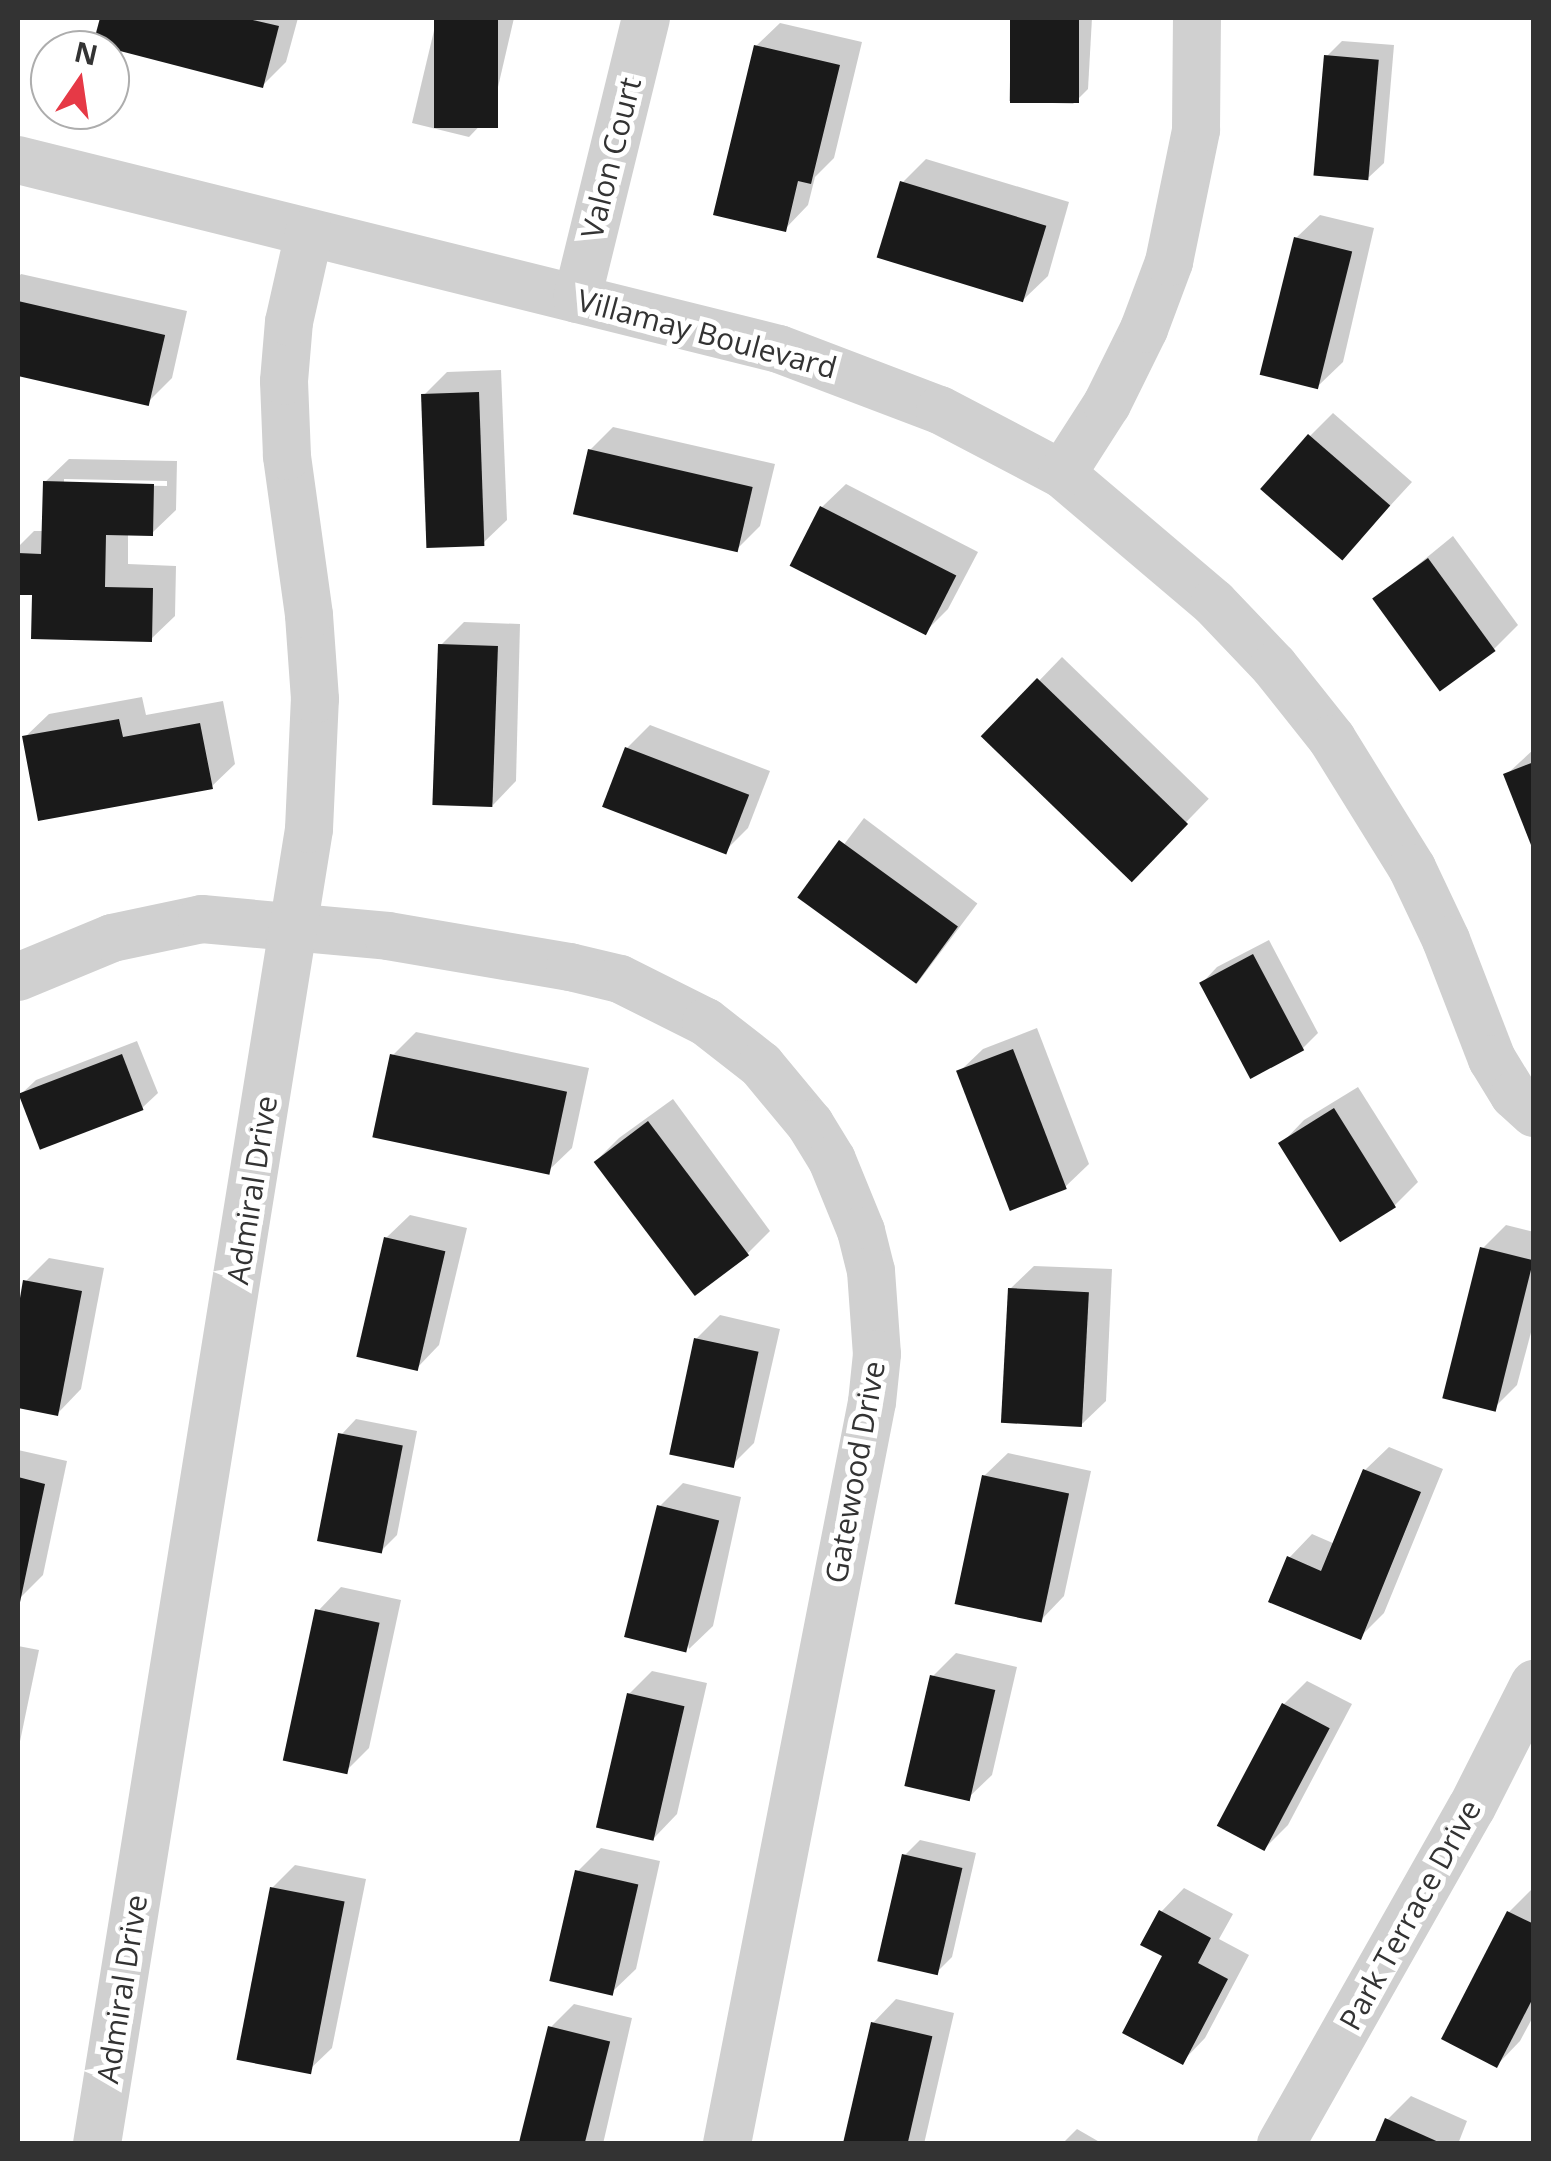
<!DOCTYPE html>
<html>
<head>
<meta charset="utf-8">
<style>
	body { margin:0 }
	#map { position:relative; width:1551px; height:2161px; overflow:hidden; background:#fff; font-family:"Open Sans",sans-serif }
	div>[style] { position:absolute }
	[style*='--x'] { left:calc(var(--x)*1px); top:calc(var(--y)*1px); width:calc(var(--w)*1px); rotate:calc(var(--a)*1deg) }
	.shadow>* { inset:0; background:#0003; transform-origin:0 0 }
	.building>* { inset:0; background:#1a1a1a; transform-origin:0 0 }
	.minor>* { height:48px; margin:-24px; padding:0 24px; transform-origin:24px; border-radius:24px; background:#d0d0d0 }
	span { translate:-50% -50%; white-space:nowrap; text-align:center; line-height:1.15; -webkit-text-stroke:10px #fff; paint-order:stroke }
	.street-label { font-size:30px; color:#333 }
	.frame { position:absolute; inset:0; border:20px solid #333; pointer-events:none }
	.north { position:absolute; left:30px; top:30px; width:100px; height:100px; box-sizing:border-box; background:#fff; border:2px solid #adadad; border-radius:50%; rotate:13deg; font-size:28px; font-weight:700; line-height:40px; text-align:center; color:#333 }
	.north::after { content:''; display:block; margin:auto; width:35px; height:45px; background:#e63946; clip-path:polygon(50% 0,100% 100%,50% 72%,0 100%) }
</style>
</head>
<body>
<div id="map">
	<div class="shadow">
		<div style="clip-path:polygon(102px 18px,298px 18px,286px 62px,263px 85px,96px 42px)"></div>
		<div style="clip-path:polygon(437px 18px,514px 18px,492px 113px,469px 137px,412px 123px)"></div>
		<div style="clip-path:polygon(1013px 18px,1092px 18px,1088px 89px,1073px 104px,1009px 101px)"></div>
		<div style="clip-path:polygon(780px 23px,862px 42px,834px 158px,815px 177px,808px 205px,785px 229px,756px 46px)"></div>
		<div style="clip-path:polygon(1342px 41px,1394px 45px,1384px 163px,1368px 178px,1327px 56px)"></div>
		<div style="clip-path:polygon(926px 159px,1069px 202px,1048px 276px,1024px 299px,902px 183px)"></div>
		<div style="clip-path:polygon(1320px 215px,1374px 228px,1343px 362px,1319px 385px,1296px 238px)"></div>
		<div style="clip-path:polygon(21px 274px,187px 311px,172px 378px,149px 401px,18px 371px,18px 278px)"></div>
		<div style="clip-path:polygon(501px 370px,507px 520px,483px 543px,424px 395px,447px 372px)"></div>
		<div style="clip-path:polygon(1333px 413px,1412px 482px,1342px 558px,1310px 436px)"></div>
		<div style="clip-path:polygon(613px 427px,775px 464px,760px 526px,737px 549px,590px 450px)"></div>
		<div style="clip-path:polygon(evenodd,69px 459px,177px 461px,176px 510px,152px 533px,128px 533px,128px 564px,176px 566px,175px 616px,151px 639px,34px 593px,18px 592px,18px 547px,34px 531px,44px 531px,45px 482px,69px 459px,64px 479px,167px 481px,167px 486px,64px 484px,64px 479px)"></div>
		<div style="clip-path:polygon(846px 484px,978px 552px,948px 609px,925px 632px,793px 564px,822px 507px)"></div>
		<div style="clip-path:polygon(1453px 536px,1518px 625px,1494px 649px,1441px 687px,1376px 599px)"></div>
		<div style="clip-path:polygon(464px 622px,520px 624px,516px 781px,493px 805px,441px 645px)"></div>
		<div style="left:1062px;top:657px;width:204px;height:111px;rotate:44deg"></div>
		<div style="clip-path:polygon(142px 697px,146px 715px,223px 701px,235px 764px,211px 787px,25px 737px,49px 714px)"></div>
		<div style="clip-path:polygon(650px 725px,770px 771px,748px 828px,724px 852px,627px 748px)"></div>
		<div style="clip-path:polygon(1534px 749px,1534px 844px,1506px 775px)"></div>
		<div style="left:864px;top:818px;width:142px;height:100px;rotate:37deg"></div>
		<div style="clip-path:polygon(1269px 940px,1318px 1033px,1303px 1048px,1202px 983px,1217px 967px)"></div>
		<div style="clip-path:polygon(1037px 1028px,1089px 1164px,1065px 1187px,959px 1072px,983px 1049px)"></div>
		<div style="clip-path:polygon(416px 1032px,589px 1068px,572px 1148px,548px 1171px,392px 1056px)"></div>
		<div style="clip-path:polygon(137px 1041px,158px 1093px,142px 1108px,20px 1095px,36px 1080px)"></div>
		<div style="clip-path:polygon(1358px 1087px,1418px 1182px,1395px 1205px,1281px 1144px,1304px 1120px)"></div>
		<div style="clip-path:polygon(673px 1099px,770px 1231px,747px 1254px,596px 1161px,619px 1138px)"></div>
		<div style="clip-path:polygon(410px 1215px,467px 1228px,439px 1345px,416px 1369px,386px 1238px)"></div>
		<div style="clip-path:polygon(1506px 1225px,1534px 1232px,1534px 1321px,1517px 1385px,1493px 1409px,1483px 1248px)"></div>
		<div style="clip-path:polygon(49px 1258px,104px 1268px,81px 1389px,58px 1413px,18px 1405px,18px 1324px,26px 1281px)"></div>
		<div style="clip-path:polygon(1034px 1266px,1112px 1269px,1106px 1401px,1082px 1424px,1010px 1289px)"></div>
		<div style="clip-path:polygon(720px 1315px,780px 1329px,754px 1443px,731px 1466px,696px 1339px)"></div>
		<div style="clip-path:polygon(356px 1419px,417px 1431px,397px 1535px,381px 1551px,341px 1435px)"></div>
		<div style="clip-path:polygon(1389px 1447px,1443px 1469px,1384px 1613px,1360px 1637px,1289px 1558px,1312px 1534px,1335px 1544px,1365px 1470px)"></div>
		<div style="clip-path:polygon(18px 1450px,67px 1461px,43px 1575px,20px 1598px)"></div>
		<div style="clip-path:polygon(1008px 1453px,1091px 1471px,1064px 1596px,1041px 1620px,984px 1476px)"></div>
		<div style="clip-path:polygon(683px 1483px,741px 1497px,713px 1626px,689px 1649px,659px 1507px)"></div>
		<div style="clip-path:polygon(341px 1587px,401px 1600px,369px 1748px,345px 1772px,318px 1611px)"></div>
		<div style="clip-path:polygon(18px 1646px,39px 1650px,18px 1751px)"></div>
		<div style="clip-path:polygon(956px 1653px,1017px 1667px,992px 1775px,968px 1798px,933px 1676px)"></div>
		<div style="clip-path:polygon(652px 1671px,707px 1683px,677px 1814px,654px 1838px,629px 1694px)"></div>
		<div style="clip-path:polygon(1307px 1681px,1352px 1704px,1288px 1825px,1265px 1848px,1284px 1704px)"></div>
		<div style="clip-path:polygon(920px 1840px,976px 1853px,952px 1957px,937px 1972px,904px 1856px)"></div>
		<div style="clip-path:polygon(601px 1848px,660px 1861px,636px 1969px,612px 1992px,578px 1871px)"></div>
		<div style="clip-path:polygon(295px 1865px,366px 1879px,332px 2048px,308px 2071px,272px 1888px)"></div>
		<div style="clip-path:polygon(1184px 1888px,1233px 1914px,1219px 1939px,1249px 1955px,1205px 2038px,1182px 2062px,1161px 1912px)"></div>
		<div style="clip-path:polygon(1532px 1889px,1534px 2015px,1520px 2041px,1497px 2065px,1509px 1912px)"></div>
		<div style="clip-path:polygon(896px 1999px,954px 2013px,924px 2144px,845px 2144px,873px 2023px)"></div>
		<div style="clip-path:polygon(574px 2004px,632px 2018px,603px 2144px,523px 2144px,550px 2028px)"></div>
		<div style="clip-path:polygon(1411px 2096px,1467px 2121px,1458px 2144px,1377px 2144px,1387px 2120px)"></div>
		<div style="clip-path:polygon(1077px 2129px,1103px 2144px,1062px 2144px)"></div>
	</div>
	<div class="building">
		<div style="clip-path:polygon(100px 18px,244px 18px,279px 26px,263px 88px,93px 44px)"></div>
		<div style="left:434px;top:18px;width:64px;height:110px"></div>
		<div style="left:1010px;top:18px;width:69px;height:85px"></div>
		<div style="clip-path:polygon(754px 45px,840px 65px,811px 184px,798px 181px,786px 232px,713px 215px)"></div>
		<div style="left:1324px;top:55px;width:55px;height:121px;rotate:5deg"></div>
		<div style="left:900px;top:181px;width:153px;height:80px;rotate:17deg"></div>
		<div style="left:1294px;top:237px;width:60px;height:142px;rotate:14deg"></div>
		<div style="left:18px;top:301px;width:151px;height:73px;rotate:13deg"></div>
		<div style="left:479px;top:392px;width:154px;height:58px;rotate:88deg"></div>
		<div style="left:1308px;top:434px;width:109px;height:73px;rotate:41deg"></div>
		<div style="left:588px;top:449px;width:169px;height:67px;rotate:13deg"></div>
		<div style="clip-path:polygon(43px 481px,154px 484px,153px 536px,106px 535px,105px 587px,153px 588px,152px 642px,31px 639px,32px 595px,18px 595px,18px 553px,41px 554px)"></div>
		<div style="left:820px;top:506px;width:153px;height:67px;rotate:27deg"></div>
		<div style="left:1428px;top:558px;width:115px;height:69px;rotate:54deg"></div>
		<div style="left:438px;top:644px;width:60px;height:161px;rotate:2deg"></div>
		<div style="left:1037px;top:678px;width:210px;height:81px;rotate:44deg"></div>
		<div style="clip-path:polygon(119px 719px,123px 737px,200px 723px,213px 789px,38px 821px,22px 736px)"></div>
		<div style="left:625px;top:747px;width:133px;height:64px;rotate:21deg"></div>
		<div style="clip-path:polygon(1534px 762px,1534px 850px,1533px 850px,1503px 774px)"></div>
		<div style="left:839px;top:840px;width:147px;height:71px;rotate:36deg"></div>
		<div style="left:1253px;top:954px;width:109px;height:61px;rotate:62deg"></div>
		<div style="left:1013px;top:1049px;width:150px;height:61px;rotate:69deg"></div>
		<div style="left:122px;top:1054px;width:60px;height:111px;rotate:69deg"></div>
		<div style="left:390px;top:1054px;width:181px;height:85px;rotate:12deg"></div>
		<div style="left:1334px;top:1108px;width:117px;height:66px;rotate:58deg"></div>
		<div style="left:648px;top:1121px;width:168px;height:68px;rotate:53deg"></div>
		<div style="left:384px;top:1237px;width:63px;height:123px;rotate:13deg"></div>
		<div style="left:1480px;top:1247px;width:55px;height:156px;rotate:14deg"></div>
		<div style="clip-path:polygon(23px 1280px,82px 1291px,58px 1416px,18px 1408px,18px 1310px)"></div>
		<div style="left:1008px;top:1288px;width:81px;height:135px;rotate:3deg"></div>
		<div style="left:694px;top:1338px;width:66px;height:119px;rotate:12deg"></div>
		<div style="left:338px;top:1433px;width:66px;height:110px;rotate:11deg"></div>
		<div style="clip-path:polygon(1363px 1469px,1421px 1492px,1361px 1640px,1268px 1602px,1287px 1556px,1321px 1571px)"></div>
		<div style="left:982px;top:1475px;width:89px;height:132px;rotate:12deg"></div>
		<div style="clip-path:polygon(18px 1477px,45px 1484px,19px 1607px,18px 1607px)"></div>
		<div style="left:657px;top:1505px;width:64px;height:136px;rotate:14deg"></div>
		<div style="left:315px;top:1609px;width:66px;height:155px;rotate:12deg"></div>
		<div style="left:930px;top:1675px;width:67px;height:114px;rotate:13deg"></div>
		<div style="left:627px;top:1693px;width:59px;height:138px;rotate:13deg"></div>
		<div style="left:1282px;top:1703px;width:54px;height:139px;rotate:28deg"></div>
		<div style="left:902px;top:1854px;width:62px;height:110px;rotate:13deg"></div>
		<div style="left:575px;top:1870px;width:65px;height:114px;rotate:13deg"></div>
		<div style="left:270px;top:1887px;width:76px;height:176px;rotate:11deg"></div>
		<div style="clip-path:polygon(1159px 1910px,1211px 1938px,1198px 1963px,1228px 1979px,1183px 2065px,1122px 2033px,1162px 1956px,1140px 1945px)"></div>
		<div style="clip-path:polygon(1507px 1911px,1534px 1924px,1534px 1996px,1497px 2068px,1441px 2039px)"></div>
		<div style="left:871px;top:2022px;width:63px;height:125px;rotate:13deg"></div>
		<div style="left:548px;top:2026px;width:64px;height:121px;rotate:14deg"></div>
		<div style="clip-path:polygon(1385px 2118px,1443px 2144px,1374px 2144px)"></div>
	</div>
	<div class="minor">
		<div style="--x:18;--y:160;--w:784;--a:13.95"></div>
		<div style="--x:779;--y:349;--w:172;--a:20.8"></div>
		<div style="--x:940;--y:410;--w:138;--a:27.7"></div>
		<div style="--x:1062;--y:474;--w:199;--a:40.3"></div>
		<div style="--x:1214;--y:603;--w:87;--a:46.4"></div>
		<div style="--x:1274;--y:666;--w:93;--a:51.5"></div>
		<div style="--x:1332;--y:739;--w:152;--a:58.2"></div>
		<div style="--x:1412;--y:868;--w:80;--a:64.7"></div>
		<div style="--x:1446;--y:940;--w:128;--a:68.9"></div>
		<div style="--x:1492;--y:1059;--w:42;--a:58.6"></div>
		<div style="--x:1514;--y:1095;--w:27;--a:42"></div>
		<div style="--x:577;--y:299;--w:289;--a:-76.2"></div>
		<div style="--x:1062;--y:474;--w:83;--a:-57.3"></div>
		<div style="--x:1107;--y:404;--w:84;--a:-63.7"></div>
		<div style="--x:1144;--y:329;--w:72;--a:-69.5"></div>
		<div style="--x:1169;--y:262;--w:135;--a:-78.4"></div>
		<div style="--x:1196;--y:130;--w:112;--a:-89.5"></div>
		<div style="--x:18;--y:977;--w:102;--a:-22.5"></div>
		<div style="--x:112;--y:938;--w:92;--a:-11.9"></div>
		<div style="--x:202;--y:919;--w:187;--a:5.2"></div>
		<div style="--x:388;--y:936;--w:185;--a:9.7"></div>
		<div style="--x:570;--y:967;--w:51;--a:13.5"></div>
		<div style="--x:620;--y:979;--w:96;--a:26.6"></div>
		<div style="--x:706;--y:1022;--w:70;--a:38"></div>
		<div style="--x:761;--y:1065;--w:77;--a:50.3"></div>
		<div style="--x:810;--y:1124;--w:42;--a:58.6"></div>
		<div style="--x:832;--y:1160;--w:77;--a:67.8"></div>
		<div style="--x:861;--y:1231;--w:41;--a:76"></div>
		<div style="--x:871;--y:1271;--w:83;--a:85.9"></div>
		<div style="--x:877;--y:1354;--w:48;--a:95.9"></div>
		<div style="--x:872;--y:1402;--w:756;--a:101.06"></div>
		<div style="--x:97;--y:2144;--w:1332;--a:-80.84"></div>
		<div style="--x:309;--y:829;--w:130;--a:-87.4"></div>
		<div style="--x:315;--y:699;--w:84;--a:-94.1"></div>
		<div style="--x:309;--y:615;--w:161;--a:-97.9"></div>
		<div style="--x:287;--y:456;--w:75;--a:-92.3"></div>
		<div style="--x:284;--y:381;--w:59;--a:-85.2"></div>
		<div style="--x:289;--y:322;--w:91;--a:-77.3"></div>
		<div style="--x:1281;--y:2144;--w:387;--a:-60.5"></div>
		<div style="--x:1472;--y:1807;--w:138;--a:-63.2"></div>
	</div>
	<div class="street-label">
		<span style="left:611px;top:158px;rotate:-76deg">Valon Court</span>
		<span style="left:707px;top:334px;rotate:15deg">Villamay Boulevard</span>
		<span style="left:252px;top:1190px;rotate:-81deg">Admiral Drive</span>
		<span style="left:855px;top:1472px;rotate:-80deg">Gatewood Drive</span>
		<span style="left:1410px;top:1915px;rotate:-61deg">Park Terrace Drive</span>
		<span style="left:122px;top:1989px;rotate:-81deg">Admiral Drive</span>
	</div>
	<div class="frame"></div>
	<div class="north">N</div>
</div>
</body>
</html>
